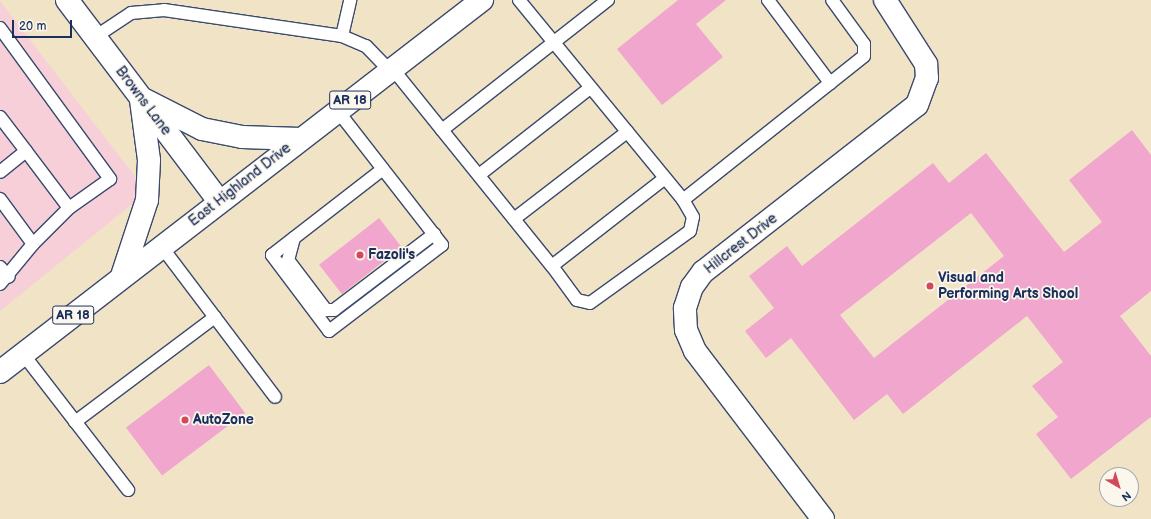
<!DOCTYPE html>
<html>
<head>
<meta charset="utf-8">
<style>
	body { margin:0 }
	#map { position:relative; width:1151px; height:519px; overflow:hidden; background:#f1e3c5; font-family:"Balsamiq Sans",sans-serif }
	div>[style] { position:absolute }
	[style*='--x'] { left:calc(var(--x)*1px); top:calc(var(--y)*1px); width:calc(var(--w)*1px); rotate:calc(var(--a)*1deg) }
	.built>* { inset:0; background:#f6cfd9 }
	.building>* { inset:0; background:#f1a6ce; transform-origin:0 0 }
	.roads { filter:drop-shadow(1px 0 #3b4a6d) drop-shadow(-1px 0 #3b4a6d) drop-shadow(0 1px #3b4a6d) drop-shadow(0 -1px #3b4a6d) }
	.service>* { height:12px; margin:-6px; padding:0 6px; transform-origin:6px; border-radius:6px; background:#fff }
	.minor>* { height:22px; margin:-11px; padding:0 11px; transform-origin:11px; border-radius:11px; background:#fff }
	.tertiary>* { height:22px; margin:-11px; padding:0 11px; transform-origin:11px; border-radius:11px; background:#fff }
	.primary>* { height:22px; margin:-11px; padding:0 11px; transform-origin:11px; border-radius:11px; background:#fff }
	.dots>* { width:11px; height:11px; translate:-50% -50%; box-sizing:border-box; border:2px solid #fbf7ec; border-radius:50% }
	span { translate:-50% -50%; white-space:nowrap; text-align:center; line-height:1.15; -webkit-text-stroke:3.5px #fbf7ec; paint-order:stroke }
	.shield-label span { padding:1px 3px; background:#fbf7ec; border:1px solid; border-radius:3px; -webkit-text-stroke-width:0 }
	.shield-label { font-size:13px; color:#1b2f5e; font-weight:700 }
	.street-label { font-size:14px; color:#1b2f5e }
	.poi-label { font-size:14px; color:#1b2f5e; font-weight:700 }
	.left { translate:0 -50%; text-align:left }
	.north { position:absolute; left:1099px; top:467px; width:40px; height:40px; box-sizing:border-box; background:#fbf7ec; border:1px solid #a1a7b3; border-radius:50%; rotate:142deg; font-size:11px; font-weight:700; line-height:16px; text-align:center; color:#1b2f5e }
	.north::after { content:''; display:block; margin:auto; width:14px; height:18px; background:#d1495b; clip-path:polygon(50% 0,100% 100%,50% 72%,0 100%) }
	.scale { position:absolute; left:12px; top:20px; width:60px; height:18px; box-sizing:border-box; border:2px solid #1b2f5e; border-top:0; padding-left:5px; font-size:12px; line-height:14px; white-space:nowrap; color:#1b2f5e; -webkit-text-stroke:3px #fbf7ec; paint-order:stroke }
</style>
</head>
<body>
<div id="map">
	<div class="built">
		<div style="clip-path:polygon(0 1px,147px 192px,0 311px)"></div>
	</div>
	<div class="building">
		<div style="clip-path:polygon(678px 0,726px 0,696px 24px,723px 57px,662px 105px,617px 49px)"></div>
		<div style="clip-path:polygon(evenodd,1132px 130px,1151px 155px,1151px 291px,1120px 316px,1151px 356px,1151px 417px,1071px 479px,1036px 434px,1058px 417px,1032px 386px,1063px 362px,1027px 316px,903px 414px,887px 394px,854px 420px,791px 338px,766px 358px,745px 331px,774px 308px,749px 276px,787px 246px,802px 266px,933px 163px,949px 183px,986px 153px,1064px 252px,1102px 222px,1069px 180px,1132px 130px,971px 213px,1004px 256px,874px 358px,840px 315px,971px 213px)"></div>
		<div style="left:379px;top:218px;width:37px;height:76px;rotate:52deg"></div>
		<div style="left:209px;top:365px;width:60px;height:104px;rotate:53deg"></div>
	</div>
	<div class="roads">
		<div class="service">
			<div style="--x:519;--y:0;--w:259;--a:50.6"></div>
			<div style="--x:683;--y:200;--w:231;--a:-38.5"></div>
			<div style="--x:864;--y:56;--w:12;--a:-90"></div>
			<div style="--x:864;--y:44;--w:54;--a:-126"></div>
			<div style="--x:768;--y:0;--w:104;--a:53.2"></div>
			<div style="--x:0;--y:28;--w:187;--a:53.9"></div>
			<div style="--x:110;--y:179;--w:50;--a:144.7"></div>
			<div style="--x:69;--y:208;--w:51;--a:135"></div>
			<div style="--x:33;--y:244;--w:56;--a:-126.3"></div>
			<div style="--x:342;--y:36;--w:37;--a:-77"></div>
			<div style="--x:95;--y:37;--w:43;--a:-33.7"></div>
			<div style="--x:131;--y:13;--w:33;--a:-5"></div>
			<div style="--x:164;--y:10;--w:180;--a:8.3"></div>
			<div style="--x:342;--y:36;--w:26;--a:23"></div>
			<div style="--x:366;--y:46;--w:33;--a:46"></div>
			<div style="--x:392;--y:68;--w:255;--a:51.1"></div>
			<div style="--x:337;--y:110;--w:171;--a:52.1"></div>
			<div style="--x:442;--y:245;--w:142;--a:142.7"></div>
			<div style="--x:329;--y:331;--w:95;--a:-126.9"></div>
			<div style="--x:272;--y:255;--w:140;--a:-37.8"></div>
			<div style="--x:0;--y:117;--w:43;--a:52.6"></div>
			<div style="--x:26;--y:151;--w:33;--a:141"></div>
			<div style="--x:442;--y:130;--w:211;--a:-38.1"></div>
			<div style="--x:26;--y:151;--w:71;--a:53"></div>
			<div style="--x:479;--y:175;--w:141;--a:-38.1"></div>
			<div style="--x:665;--y:178;--w:143;--a:142.1"></div>
			<div style="--x:552;--y:266;--w:42;--a:53.7"></div>
			<div style="--x:577;--y:300;--w:13;--a:13"></div>
			<div style="--x:590;--y:303;--w:123;--a:-35.8"></div>
			<div style="--x:690;--y:231;--w:14;--a:-78"></div>
			<div style="--x:693;--y:217;--w:20;--a:-120"></div>
			<div style="--x:514;--y:219;--w:143;--a:-37.6"></div>
			<div style="--x:294;--y:238;--w:23;--a:105"></div>
			<div style="--x:288;--y:260;--w:63;--a:52.8"></div>
			<div style="--x:326;--y:310;--w:8;--a:0"></div>
			<div style="--x:334;--y:310;--w:126;--a:-37.2"></div>
			<div style="--x:161;--y:246;--w:189;--a:52.9"></div>
			<div style="--x:0;--y:267;--w:13;--a:48"></div>
			<div style="--x:0;--y:284;--w:52;--a:-50.5"></div>
			<div style="--x:23;--y:354;--w:172;--a:52.3"></div>
			<div style="--x:75;--y:422;--w:175;--a:-36.9"></div>
		</div>
		<div class="minor">
			<div style="--x:823;--y:519;--w:211;--a:-127.3"></div>
			<div style="--x:695;--y:351;--w:23;--a:-113"></div>
			<div style="--x:686;--y:330;--w:22;--a:-93"></div>
			<div style="--x:685;--y:308;--w:22;--a:-72"></div>
			<div style="--x:692;--y:287;--w:19;--a:-54"></div>
			<div style="--x:703;--y:272;--w:271;--a:-38"></div>
			<div style="--x:917;--y:105;--w:29;--a:-70"></div>
			<div style="--x:927;--y:78;--w:14;--a:-94"></div>
			<div style="--x:926;--y:64;--w:76;--a:-122.6"></div>
		</div>
		<div class="tertiary">
			<div style="--x:67;--y:0;--w:252;--a:52.9"></div>
			<div style="--x:145;--y:100;--w:64;--a:27"></div>
			<div style="--x:202;--y:129;--w:41;--a:11.3"></div>
			<div style="--x:242;--y:137;--w:58;--a:2"></div>
			<div style="--x:122;--y:276;--w:80;--a:-71.8"></div>
			<div style="--x:147;--y:200;--w:40;--a:-87.1"></div>
			<div style="--x:149;--y:160;--w:61;--a:-97.6"></div>
		</div>
		<div class="primary">
			<div style="--x:0;--y:372;--w:609;--a:-37.66"></div>
		</div>
	</div>
	<div class="dots">
		<div style="left:360px;top:255px;background:#d1495b"></div>
		<div style="left:930px;top:286px;background:#d1495b"></div>
		<div style="left:185px;top:420px;background:#d1495b"></div>
	</div>
	<div class="shield-label">
		<span style="left:350px;top:100px">AR 18</span>
		<span style="left:73px;top:315px">AR 18</span>
	</div>
	<div class="street-label">
		<span style="left:143px;top:101px;rotate:53deg">Browns Lane</span>
		<span style="left:240px;top:185px;rotate:-38deg">East Highland Drive</span>
		<span style="left:741px;top:244px;rotate:-38deg">Hillcrest Drive</span>
	</div>
	<div class="poi-label">
		<span class="left" style="left:368px;top:255px">Fazoli's</span>
		<span class="left" style="left:938px;top:286px">Visual and<br>Performing Arts Shool</span>
		<span class="left" style="left:193px;top:420px">AutoZone</span>
	</div>
	<div class="north">N</div>
	<div class="scale">20 m</div>
</div>
</body>
</html>
